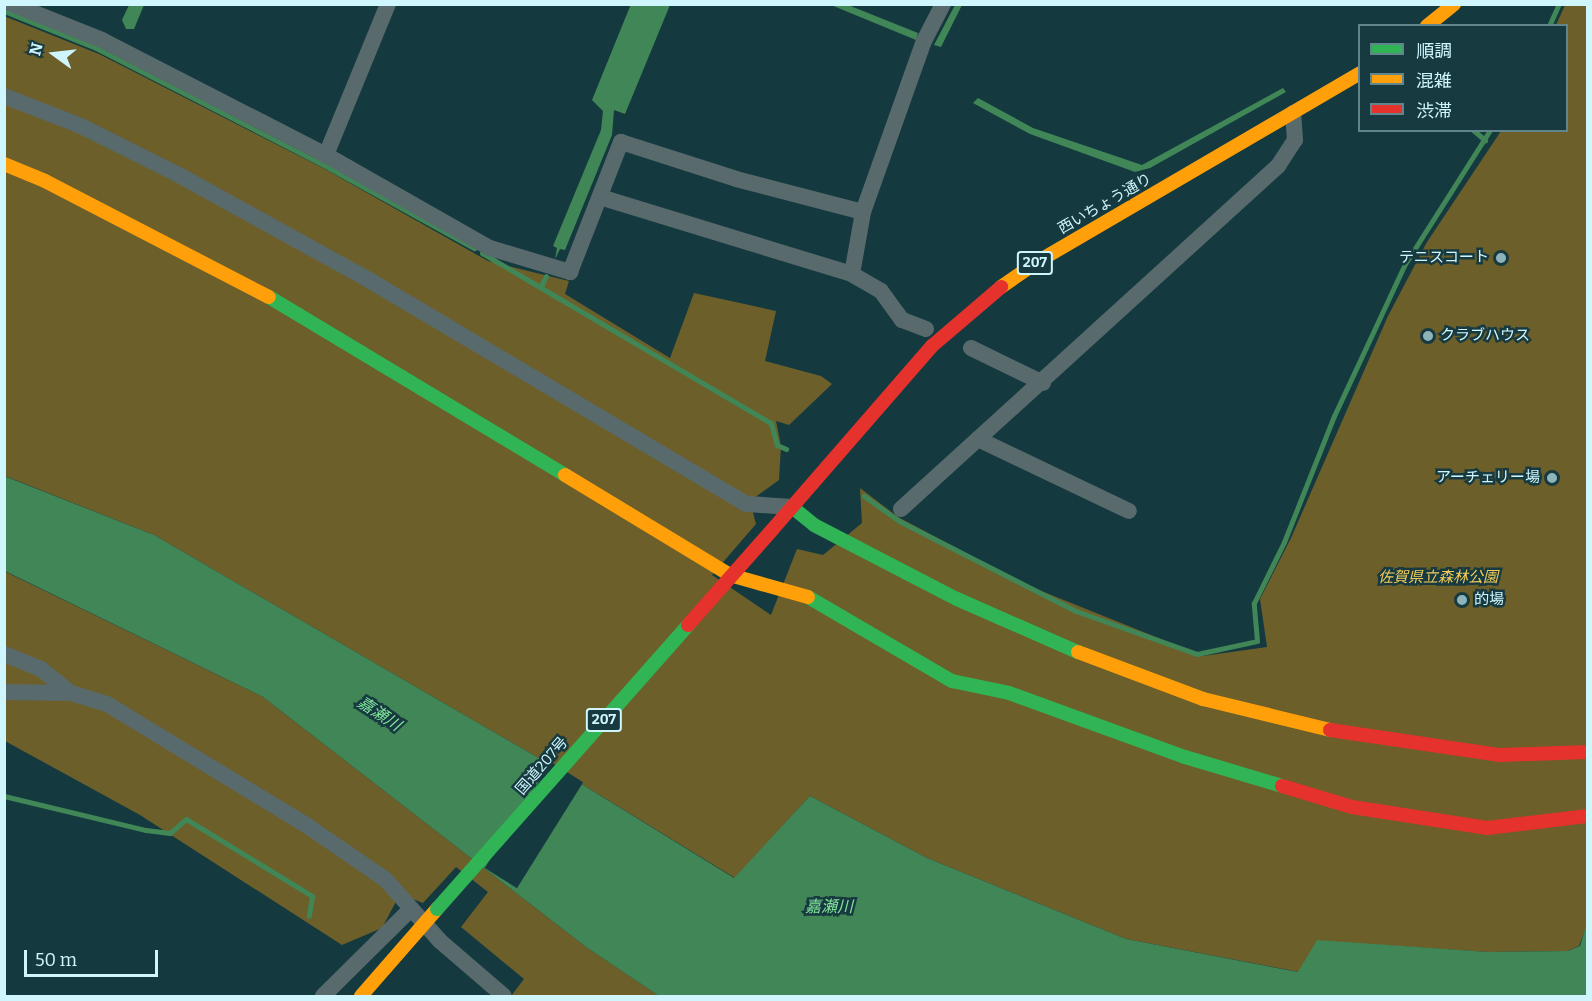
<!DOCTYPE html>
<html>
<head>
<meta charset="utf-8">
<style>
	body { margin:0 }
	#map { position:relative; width:1592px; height:1001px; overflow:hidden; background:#143a40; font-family:Bitter,"Noto Sans JP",serif }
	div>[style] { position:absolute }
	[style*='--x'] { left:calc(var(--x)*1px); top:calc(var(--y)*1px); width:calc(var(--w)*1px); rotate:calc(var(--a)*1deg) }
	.green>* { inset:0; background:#6c5f2a }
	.water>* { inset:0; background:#418657 }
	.pier>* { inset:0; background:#143a40; transform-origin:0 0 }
	.stream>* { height:5px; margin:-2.5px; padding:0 2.5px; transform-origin:2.5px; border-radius:2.5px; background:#418657 }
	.street>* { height:16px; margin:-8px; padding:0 8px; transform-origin:8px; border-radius:8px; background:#596a6d }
	.fast>* { height:14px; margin:-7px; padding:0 7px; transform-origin:7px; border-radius:7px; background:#30b455 }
	.slow>* { height:14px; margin:-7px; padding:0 7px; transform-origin:7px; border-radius:7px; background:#ff9f0a }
	.jam>* { height:14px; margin:-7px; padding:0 7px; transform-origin:7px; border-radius:7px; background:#e5322d }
	.fast-bridge>* { height:14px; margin:-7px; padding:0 7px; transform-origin:7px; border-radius:7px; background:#30b455 }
	.jam-bridge>* { height:14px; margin:-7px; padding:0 7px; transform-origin:7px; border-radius:7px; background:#e5322d }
	.dots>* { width:16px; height:16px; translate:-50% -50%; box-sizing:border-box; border:3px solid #173a40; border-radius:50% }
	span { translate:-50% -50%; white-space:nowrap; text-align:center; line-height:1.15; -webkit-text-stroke:5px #173a40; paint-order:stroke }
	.shield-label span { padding:2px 4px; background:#173a40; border:2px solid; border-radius:4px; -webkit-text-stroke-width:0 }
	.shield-label { font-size:14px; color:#cff6fd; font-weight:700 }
	.street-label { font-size:15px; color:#cff6fd }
	.poi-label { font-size:15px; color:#cff6fd }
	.right { translate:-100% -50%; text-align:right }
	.left { translate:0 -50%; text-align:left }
	.park-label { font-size:15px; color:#f3cc59; font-style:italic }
	.water-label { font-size:16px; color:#83e59c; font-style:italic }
	.frame { position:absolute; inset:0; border:6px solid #cff6fd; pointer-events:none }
	.legend { position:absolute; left:1358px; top:24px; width:210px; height:108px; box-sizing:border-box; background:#173a40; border:2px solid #61858c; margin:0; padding:8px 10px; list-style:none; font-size:18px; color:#cff6fd }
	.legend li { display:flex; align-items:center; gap:12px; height:30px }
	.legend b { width:30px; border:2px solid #61858c }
	.north { position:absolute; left:24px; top:24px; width:60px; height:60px; -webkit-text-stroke:4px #173a40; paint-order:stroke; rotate:285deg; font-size:16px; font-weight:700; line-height:24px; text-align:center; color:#cff6fd }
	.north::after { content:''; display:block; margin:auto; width:21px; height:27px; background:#cff6fd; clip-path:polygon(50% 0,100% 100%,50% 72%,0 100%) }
	.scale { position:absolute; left:24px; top:950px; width:134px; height:27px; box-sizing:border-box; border:3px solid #cff6fd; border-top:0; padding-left:8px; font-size:18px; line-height:21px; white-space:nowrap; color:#cff6fd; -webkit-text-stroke:4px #173a40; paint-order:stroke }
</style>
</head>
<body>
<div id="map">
	<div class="green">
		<div style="clip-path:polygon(1565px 5px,1587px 5px,1588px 922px,1579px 946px,1568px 951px,1488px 952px,1317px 941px,1299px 972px,1126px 939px,927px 858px,810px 796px,735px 878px,549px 764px,154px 535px,5px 476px,4px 16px,99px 54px,323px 168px,488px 261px,569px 281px,565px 294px,670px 358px,694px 293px,776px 311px,765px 361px,821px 376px,832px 384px,789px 425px,776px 421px,781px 446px,779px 480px,750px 501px,756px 524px,712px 575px,771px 615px,797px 549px,823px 555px,862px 523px,860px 488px,898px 517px,1024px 584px,1203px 656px,1267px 647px,1260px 599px,1291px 538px,1388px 316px,1427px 242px,1501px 131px,1566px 130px,1566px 26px,1556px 25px)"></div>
		<div style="clip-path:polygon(4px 571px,263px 697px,586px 947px,659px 996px,511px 996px,524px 979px,461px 927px,488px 892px,456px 867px,423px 903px,400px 894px,382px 928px,342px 945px,140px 815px,5px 741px)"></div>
	</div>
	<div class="water">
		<div style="clip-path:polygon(631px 4px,670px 5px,625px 114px,614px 110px,612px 135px,565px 250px,560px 249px,555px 259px,557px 248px,553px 246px,601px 130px,603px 111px,592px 100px)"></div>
		<div style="clip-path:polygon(129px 5px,144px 5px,134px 29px,126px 29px,122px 20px)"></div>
		<div style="clip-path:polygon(831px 5px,848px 5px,918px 33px,916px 40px)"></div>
		<div style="clip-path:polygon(955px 5px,962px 5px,941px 47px,934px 45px)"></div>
		<div style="clip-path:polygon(1283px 88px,1286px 92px,1150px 168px,1135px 172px,1030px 134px,973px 103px,978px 98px,1033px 128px,1142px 165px)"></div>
		<div style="clip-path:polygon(4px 476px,154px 535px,549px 764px,734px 878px,810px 796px,927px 858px,1126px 939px,1298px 972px,1317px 940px,1488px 952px,1568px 951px,1580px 946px,1587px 922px,1587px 996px,659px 996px,586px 947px,263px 697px,5px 571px)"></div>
	</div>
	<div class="pier">
		<div style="left:551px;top:762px;width:38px;height:125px;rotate:32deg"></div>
	</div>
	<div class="stream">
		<div style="--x:4;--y:11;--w:99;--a:21.9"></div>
		<div style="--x:96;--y:48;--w:262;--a:27.2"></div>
		<div style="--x:329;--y:168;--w:166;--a:28.9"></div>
		<div style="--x:1549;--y:26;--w:24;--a:-66"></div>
		<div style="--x:1473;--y:130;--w:16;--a:40"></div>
		<div style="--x:482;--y:253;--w:335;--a:30.5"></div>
		<div style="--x:771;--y:423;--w:23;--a:75"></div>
		<div style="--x:777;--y:445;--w:10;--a:24"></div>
		<div style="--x:541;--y:286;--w:11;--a:-63"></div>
		<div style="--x:864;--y:496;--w:43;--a:35.5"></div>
		<div style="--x:899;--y:521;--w:199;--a:27"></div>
		<div style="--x:1076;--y:611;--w:128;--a:19.6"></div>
		<div style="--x:1197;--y:654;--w:61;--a:-12.2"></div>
		<div style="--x:1257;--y:641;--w:38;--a:-95"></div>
		<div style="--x:1254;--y:603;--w:68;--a:-63.8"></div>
		<div style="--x:1284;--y:542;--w:136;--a:-68.4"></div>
		<div style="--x:1334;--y:416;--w:168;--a:-65"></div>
		<div style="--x:1405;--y:264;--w:159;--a:-57.6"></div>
		<div style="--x:4;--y:796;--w:146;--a:13.5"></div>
		<div style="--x:146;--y:830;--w:24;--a:7"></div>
		<div style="--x:170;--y:833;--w:21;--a:-41"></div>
		<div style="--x:186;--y:819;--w:148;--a:31.4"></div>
		<div style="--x:312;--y:896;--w:20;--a:99"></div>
	</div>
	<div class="street">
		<div style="--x:12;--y:4;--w:97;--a:21.8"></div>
		<div style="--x:102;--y:40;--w:252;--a:27.2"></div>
		<div style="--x:326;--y:155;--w:189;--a:29.6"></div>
		<div style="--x:490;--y:248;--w:84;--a:16.7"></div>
		<div style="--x:570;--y:272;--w:140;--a:-68.6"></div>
		<div style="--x:621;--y:142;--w:121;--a:17.8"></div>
		<div style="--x:736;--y:179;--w:131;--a:14.6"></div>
		<div style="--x:4;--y:96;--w:83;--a:21.3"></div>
		<div style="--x:81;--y:126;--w:107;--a:26.6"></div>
		<div style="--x:177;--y:174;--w:219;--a:28.9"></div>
		<div style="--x:369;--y:280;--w:439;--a:30.7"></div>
		<div style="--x:747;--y:504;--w:45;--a:3.8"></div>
		<div style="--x:326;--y:155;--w:163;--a:-67.7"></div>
		<div style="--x:600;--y:197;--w:264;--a:17"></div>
		<div style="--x:926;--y:329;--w:26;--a:-159"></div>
		<div style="--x:902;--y:320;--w:36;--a:-126"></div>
		<div style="--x:881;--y:291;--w:34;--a:-150"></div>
		<div style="--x:852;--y:274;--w:63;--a:-79.9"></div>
		<div style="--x:863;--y:212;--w:182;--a:-70.4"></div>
		<div style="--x:924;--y:41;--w:42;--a:-62.8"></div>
		<div style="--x:971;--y:348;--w:80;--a:25.9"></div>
		<div style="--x:978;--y:439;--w:167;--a:25.5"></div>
		<div style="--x:901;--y:509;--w:510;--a:-42.3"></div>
		<div style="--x:1278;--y:166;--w:31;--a:-57"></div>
		<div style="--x:1295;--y:140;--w:27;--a:-94"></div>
		<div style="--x:4;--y:654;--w:40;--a:22"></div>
		<div style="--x:41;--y:669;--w:38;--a:39"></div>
		<div style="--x:4;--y:692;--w:67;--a:0.9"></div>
		<div style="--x:71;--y:693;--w:38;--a:17"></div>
		<div style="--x:107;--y:704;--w:237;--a:31.3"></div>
		<div style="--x:309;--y:827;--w:93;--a:34.5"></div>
		<div style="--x:386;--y:880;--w:81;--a:48.5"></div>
		<div style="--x:440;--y:941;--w:84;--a:40.7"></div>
		<div style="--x:323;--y:996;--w:124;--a:-44.7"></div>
	</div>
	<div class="fast">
		<div style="--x:269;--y:297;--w:345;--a:31"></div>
		<div style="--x:792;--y:507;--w:28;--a:39"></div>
		<div style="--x:814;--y:525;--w:161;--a:27.4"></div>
		<div style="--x:957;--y:599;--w:132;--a:23.7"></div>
		<div style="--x:808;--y:597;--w:167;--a:30.3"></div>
		<div style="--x:952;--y:681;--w:58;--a:11.9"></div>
		<div style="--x:1009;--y:693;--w:187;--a:20"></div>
		<div style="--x:1185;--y:757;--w:101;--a:16.6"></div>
	</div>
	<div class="slow">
		<div style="--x:1427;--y:26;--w:35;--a:-39"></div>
		<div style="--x:4;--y:164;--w:44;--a:22.5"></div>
		<div style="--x:45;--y:181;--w:252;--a:27.4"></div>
		<div style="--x:1001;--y:287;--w:44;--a:-34.8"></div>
		<div style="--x:1037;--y:262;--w:374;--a:-30.3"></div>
		<div style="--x:565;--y:475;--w:193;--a:31.2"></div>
		<div style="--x:730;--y:575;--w:81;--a:15.8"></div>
		<div style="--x:1078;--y:652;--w:134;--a:20.6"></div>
		<div style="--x:1203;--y:699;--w:131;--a:13.7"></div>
		<div style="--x:361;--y:996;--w:116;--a:-48.9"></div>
	</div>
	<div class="jam">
		<div style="--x:772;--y:530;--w:244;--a:-49"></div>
		<div style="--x:932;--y:346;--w:91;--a:-40.5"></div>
		<div style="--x:1330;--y:730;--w:172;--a:8.4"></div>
		<div style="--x:1500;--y:755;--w:88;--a:-2"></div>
		<div style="--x:1282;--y:786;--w:73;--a:16.7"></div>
		<div style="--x:1352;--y:807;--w:137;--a:8.8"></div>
		<div style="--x:1487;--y:828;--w:102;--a:-6.8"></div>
	</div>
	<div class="fast-bridge">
		<div style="--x:437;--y:909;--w:379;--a:-48.5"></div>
	</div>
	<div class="jam-bridge">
		<div style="--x:688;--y:625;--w:127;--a:-48.5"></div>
	</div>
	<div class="dots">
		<div style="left:1501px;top:258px;background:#8eb4bb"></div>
		<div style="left:1428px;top:336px;background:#8eb4bb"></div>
		<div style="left:1552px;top:478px;background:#8eb4bb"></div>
		<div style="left:1462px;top:600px;background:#8eb4bb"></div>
	</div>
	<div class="shield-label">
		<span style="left:1035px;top:263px">207</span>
		<span style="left:604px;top:720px">207</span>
	</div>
	<div class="street-label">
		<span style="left:1105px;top:204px;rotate:-30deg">西いちょう通り</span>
		<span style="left:542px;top:766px;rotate:-49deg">国道207号</span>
	</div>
	<div class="poi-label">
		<span class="right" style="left:1489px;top:258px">テニスコート</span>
		<span class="left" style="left:1440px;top:336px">クラブハウス</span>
		<span class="right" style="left:1540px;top:478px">アーチェリー場</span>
		<span class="left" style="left:1474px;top:600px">的場</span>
	</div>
	<div class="park-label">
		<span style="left:1438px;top:578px">佐賀県立森林公園</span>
	</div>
	<div class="water-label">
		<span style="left:379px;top:714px;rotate:33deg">嘉瀬川</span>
		<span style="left:829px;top:907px">嘉瀬川</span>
	</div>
	<div class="frame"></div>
	<ul class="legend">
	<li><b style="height:8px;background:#30b455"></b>順調</li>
	<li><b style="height:8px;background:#ff9f0a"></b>混雑</li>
	<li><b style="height:8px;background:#e5322d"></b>渋滞</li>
	</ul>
	<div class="north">N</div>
	<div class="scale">50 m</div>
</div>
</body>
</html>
